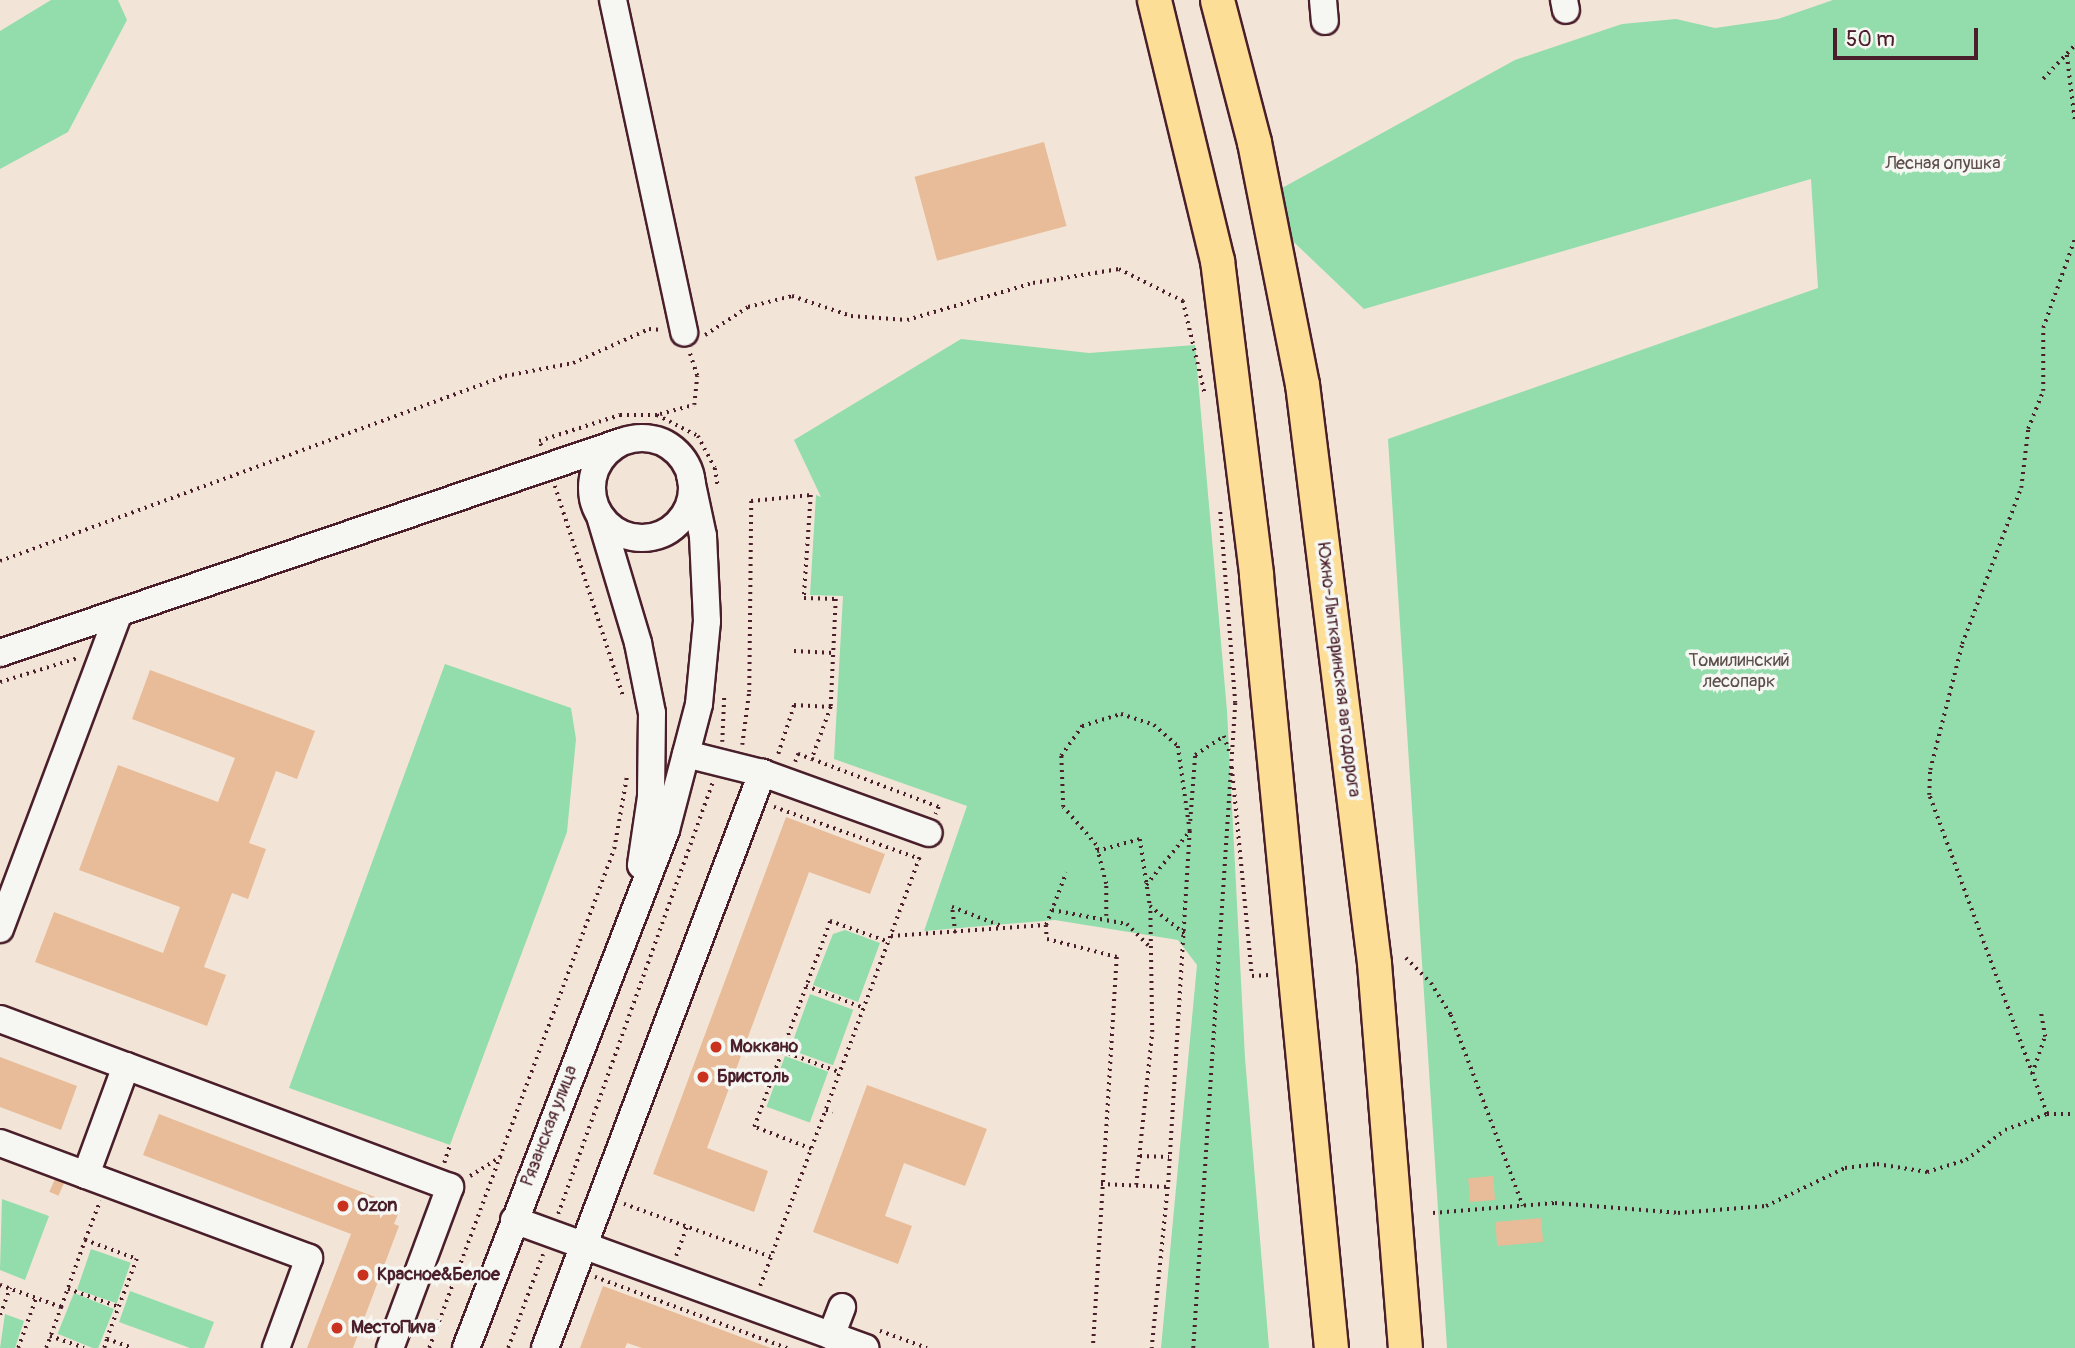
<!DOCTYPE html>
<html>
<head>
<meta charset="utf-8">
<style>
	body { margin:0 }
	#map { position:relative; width:2075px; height:1348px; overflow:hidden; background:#f2e5d7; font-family:Pangolin,sans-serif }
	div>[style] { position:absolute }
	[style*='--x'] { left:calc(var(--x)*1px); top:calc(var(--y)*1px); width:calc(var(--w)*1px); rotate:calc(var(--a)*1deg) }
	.green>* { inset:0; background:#93dcab; transform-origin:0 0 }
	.building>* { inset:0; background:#e8bc98; transform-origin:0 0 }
	.path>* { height:3.5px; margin-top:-1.75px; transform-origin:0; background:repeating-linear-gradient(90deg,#4a1f2b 0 2px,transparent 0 7px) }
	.roads { filter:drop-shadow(2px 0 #4a1f2b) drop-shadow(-2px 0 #4a1f2b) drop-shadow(0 2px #4a1f2b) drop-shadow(0 -2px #4a1f2b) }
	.minor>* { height:26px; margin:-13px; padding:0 13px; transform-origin:13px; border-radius:13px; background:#f6f6f2 }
	.minor>.ring { margin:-13px; padding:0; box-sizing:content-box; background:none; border:26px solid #f6f6f2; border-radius:50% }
	.major>* { height:33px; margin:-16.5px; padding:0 16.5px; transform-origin:16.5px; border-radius:16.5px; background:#fdde96 }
	.dots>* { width:19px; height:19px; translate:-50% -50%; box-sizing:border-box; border:4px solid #f6f6f2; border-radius:50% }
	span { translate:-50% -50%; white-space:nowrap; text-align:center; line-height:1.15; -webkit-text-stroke:7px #f6f6f2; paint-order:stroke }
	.park-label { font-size:18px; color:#5c4e4b }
	.street-label { font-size:18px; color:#4a1f2b }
	.poi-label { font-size:18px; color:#4a1f2b; font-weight:700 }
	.left { translate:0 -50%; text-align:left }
	.scale { position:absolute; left:1833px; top:28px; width:145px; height:32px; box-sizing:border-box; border:4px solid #4a1f2b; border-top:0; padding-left:9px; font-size:21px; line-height:24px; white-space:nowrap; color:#4a1f2b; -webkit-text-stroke:5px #f6f6f2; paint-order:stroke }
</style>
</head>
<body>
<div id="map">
	<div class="green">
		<div style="clip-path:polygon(51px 0,118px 0,127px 20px,68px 132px,0 169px,0 31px)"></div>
		<div style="clip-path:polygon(1833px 0,2075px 0,2075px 1348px,1447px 1348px,1388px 439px,1818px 288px,1811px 179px,1364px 309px,1278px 227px,1273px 193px,1515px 60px,1622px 24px,1676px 19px,1715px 28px,1778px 19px)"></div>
		<div style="clip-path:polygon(961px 339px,1089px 353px,1195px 345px,1227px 711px,1245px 1058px,1269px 1348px,1161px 1348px,1197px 965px,1178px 940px,1055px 920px,924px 931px,967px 806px,834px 759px,843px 596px,810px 595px,816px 495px,821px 497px,794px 440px)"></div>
		<div style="clip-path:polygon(445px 664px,571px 708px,576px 739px,567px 832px,450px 1145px,289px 1088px)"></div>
		<div style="clip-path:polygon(845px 930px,880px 943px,858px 1002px,813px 985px,833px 934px)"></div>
		<div style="left:810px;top:994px;width:46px;height:59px;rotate:20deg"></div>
		<div style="left:785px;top:1056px;width:46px;height:54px;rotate:20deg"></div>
		<div style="clip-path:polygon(2px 1199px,49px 1216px,25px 1280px,0 1270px)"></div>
		<div style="left:91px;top:1249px;width:42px;height:43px;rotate:19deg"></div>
		<div style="clip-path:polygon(130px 1291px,214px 1322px,204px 1348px,190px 1348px,119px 1322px)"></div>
		<div style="left:74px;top:1293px;width:43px;height:44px;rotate:22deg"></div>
		<div style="clip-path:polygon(5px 1314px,24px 1321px,15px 1348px,0 1348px)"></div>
	</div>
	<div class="building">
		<div style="left:1044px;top:142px;width:87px;height:134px;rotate:75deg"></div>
		<div style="clip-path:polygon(150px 670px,315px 731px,297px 779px,276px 771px,249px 843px,266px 849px,248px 899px,232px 893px,204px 967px,226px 975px,207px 1026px,35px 962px,54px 912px,163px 953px,180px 907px,79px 870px,118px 765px,218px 802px,235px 758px,132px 719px)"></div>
		<div style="clip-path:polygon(786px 817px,885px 854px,870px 894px,809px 872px,707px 1148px,768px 1171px,754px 1212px,653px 1174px)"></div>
		<div style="clip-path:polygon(0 1057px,77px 1086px,61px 1130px,0 1107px)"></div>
		<div style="clip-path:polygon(867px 1085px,987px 1129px,965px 1186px,904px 1163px,885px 1216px,912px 1226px,898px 1264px,813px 1232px)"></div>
		<div style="clip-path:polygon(159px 1114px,401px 1207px,394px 1224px,399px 1226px,353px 1348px,307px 1348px,351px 1234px,143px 1155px)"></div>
		<div style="left:1493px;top:1176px;width:24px;height:25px;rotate:85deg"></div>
		<div style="left:55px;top:1179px;width:10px;height:14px;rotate:24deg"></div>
		<div style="left:1541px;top:1218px;width:24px;height:46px;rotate:85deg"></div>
		<div style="clip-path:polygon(603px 1286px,771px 1348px,642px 1348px,627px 1343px,625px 1348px,580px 1348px)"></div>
	</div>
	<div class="path">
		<div style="--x:2067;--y:55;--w:65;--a:83"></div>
		<div style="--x:2043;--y:79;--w:47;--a:-46.7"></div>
		<div style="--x:705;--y:335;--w:51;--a:-33.1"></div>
		<div style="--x:748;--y:307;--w:45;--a:-14"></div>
		<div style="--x:792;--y:296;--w:62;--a:18.7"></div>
		<div style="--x:851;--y:316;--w:56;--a:4.1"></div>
		<div style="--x:907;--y:320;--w:131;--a:-16.4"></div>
		<div style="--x:1033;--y:283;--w:87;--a:-9.2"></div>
		<div style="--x:1119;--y:269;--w:72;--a:26.6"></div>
		<div style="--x:1183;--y:301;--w:96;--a:76.7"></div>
		<div style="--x:660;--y:414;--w:35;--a:-15"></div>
		<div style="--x:694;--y:405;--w:29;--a:-84"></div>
		<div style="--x:697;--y:376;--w:26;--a:-108"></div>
		<div style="--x:541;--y:446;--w:5;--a:-112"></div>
		<div style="--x:539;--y:441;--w:85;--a:-17.8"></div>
		<div style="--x:620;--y:415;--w:37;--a:0"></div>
		<div style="--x:657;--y:415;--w:46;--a:27.1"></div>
		<div style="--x:698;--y:436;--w:36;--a:62"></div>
		<div style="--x:715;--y:468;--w:19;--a:81"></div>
		<div style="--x:555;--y:486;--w:220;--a:72"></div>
		<div style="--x:0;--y:561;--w:538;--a:-20.12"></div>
		<div style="--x:505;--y:376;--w:69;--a:-10.8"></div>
		<div style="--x:573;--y:363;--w:83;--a:-24.1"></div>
		<div style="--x:649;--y:329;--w:14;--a:4"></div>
		<div style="--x:794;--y:651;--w:40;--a:2.9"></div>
		<div style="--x:0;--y:682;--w:82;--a:-17.1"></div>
		<div style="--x:722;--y:742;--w:45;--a:-87.5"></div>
		<div style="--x:742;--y:745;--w:53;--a:-82.5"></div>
		<div style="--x:749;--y:692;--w:191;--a:-89.4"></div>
		<div style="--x:751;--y:501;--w:60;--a:-5.7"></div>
		<div style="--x:811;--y:495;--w:103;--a:93.9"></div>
		<div style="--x:804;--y:598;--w:32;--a:2"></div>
		<div style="--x:836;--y:599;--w:108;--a:92.7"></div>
		<div style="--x:778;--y:754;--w:52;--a:-71.9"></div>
		<div style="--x:794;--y:705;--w:37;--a:3"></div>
		<div style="--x:831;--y:707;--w:55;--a:110.1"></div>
		<div style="--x:812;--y:759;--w:136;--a:20.7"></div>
		<div style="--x:939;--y:807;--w:8;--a:113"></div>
		<div style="--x:795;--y:762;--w:9;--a:-69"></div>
		<div style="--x:798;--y:754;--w:15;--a:20"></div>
		<div style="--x:1232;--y:767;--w:210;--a:84.5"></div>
		<div style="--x:1252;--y:976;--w:17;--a:-3"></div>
		<div style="--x:774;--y:807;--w:155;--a:19.6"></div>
		<div style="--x:1190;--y:821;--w:66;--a:-85.7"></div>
		<div style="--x:1195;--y:755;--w:35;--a:-33"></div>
		<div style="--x:1224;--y:736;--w:18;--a:71"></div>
		<div style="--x:1097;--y:851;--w:45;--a:-15.6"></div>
		<div style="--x:1140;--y:839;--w:68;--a:81.5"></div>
		<div style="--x:1150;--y:906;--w:45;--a:38.7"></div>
		<div style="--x:1146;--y:885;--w:68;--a:-50.9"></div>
		<div style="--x:1052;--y:910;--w:76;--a:10.6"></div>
		<div style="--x:1127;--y:924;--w:33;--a:45"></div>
		<div style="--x:1106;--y:916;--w:32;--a:-90"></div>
		<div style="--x:1106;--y:884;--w:40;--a:-104.4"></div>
		<div style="--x:1096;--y:845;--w:50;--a:-131"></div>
		<div style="--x:1063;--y:807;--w:51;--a:-92.2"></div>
		<div style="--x:1061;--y:756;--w:37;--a:-55"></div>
		<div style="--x:1082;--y:726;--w:41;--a:-17.1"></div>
		<div style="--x:1121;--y:714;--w:35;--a:18"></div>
		<div style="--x:1154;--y:725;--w:32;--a:41"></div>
		<div style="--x:1178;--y:746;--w:86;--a:82"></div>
		<div style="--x:1190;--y:831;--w:357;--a:93.5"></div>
		<div style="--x:1046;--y:925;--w:56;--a:-69"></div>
		<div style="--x:955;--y:933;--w:26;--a:-97"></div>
		<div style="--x:952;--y:907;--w:56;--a:21"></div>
		<div style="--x:891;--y:936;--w:155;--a:-4.1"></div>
		<div style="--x:1046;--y:925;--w:14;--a:86"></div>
		<div style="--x:1047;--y:939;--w:72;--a:14.4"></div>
		<div style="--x:1117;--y:957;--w:392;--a:93.5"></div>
		<div style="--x:1406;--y:958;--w:35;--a:45"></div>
		<div style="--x:1431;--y:983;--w:38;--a:58"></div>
		<div style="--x:1451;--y:1015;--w:204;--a:69.3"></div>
		<div style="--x:806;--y:986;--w:62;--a:20.8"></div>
		<div style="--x:782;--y:1051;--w:61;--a:20.2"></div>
		<div style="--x:2032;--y:1074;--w:39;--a:-71"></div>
		<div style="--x:2045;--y:1037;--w:27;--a:-100"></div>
		<div style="--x:826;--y:1110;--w:7;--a:16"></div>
		<div style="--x:2047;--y:1114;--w:340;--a:-110.3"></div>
		<div style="--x:1929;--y:795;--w:25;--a:-88"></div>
		<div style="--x:1930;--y:770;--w:130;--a:-75.7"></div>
		<div style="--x:1962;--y:644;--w:167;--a:-69.3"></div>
		<div style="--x:2021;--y:488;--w:59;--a:-83.2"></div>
		<div style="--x:2028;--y:429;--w:41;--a:-68.5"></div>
		<div style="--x:2043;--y:391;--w:63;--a:-90"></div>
		<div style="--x:2043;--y:328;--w:96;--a:-70.4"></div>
		<div style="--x:811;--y:1149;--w:61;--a:-158.9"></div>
		<div style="--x:754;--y:1127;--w:220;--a:-69.7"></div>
		<div style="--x:830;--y:921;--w:63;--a:19.6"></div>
		<div style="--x:1140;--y:1156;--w:29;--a:2"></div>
		<div style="--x:444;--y:1163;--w:19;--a:-72"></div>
		<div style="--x:470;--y:1176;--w:38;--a:-32"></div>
		<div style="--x:1101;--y:1184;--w:67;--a:2.6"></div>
		<div style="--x:1168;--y:1187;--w:162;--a:95.7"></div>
		<div style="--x:1136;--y:1185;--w:154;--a:-84"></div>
		<div style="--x:1152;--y:1032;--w:126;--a:-90.9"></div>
		<div style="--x:624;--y:1204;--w:156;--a:19.8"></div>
		<div style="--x:1433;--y:1213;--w:122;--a:-4.7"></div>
		<div style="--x:1555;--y:1203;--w:123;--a:4.6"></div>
		<div style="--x:1678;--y:1213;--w:88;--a:-4.5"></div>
		<div style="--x:1766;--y:1206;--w:88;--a:-25.7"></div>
		<div style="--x:1845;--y:1168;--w:32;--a:-7"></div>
		<div style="--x:1877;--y:1164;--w:51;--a:9.1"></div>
		<div style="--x:1927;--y:1172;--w:41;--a:-17.1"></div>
		<div style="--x:1966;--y:1160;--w:49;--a:-37.6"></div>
		<div style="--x:2005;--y:1130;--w:45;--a:-20.9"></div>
		<div style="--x:2047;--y:1114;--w:28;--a:0"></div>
		<div style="--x:558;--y:1214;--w:458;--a:-70.3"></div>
		<div style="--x:85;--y:1240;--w:42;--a:-69"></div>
		<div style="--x:676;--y:1256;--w:32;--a:-70"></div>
		<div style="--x:595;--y:1277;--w:205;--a:20.3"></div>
		<div style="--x:0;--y:1285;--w:65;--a:19.8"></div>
		<div style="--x:61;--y:1307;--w:71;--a:-70.3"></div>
		<div style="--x:85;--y:1240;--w:55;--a:20.1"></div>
		<div style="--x:137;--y:1259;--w:85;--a:110.6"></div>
		<div style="--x:107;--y:1339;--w:28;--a:19"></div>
		<div style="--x:760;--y:1286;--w:461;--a:-69.6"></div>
		<div style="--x:68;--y:1289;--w:54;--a:19.4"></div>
		<div style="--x:0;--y:1315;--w:29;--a:-70"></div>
		<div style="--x:880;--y:1331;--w:50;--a:19.9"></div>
		<div style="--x:50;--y:1336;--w:36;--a:19"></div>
		<div style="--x:18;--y:1348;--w:53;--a:-70.2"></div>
		<div style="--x:46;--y:1348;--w:44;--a:-69.9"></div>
		<div style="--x:104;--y:1348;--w:9;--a:-72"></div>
		<div style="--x:429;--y:1348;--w:532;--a:-69.66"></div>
		<div style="--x:614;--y:849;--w:75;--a:-80"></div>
		<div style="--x:508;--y:1348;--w:100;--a:-69.6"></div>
		<div style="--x:1193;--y:1348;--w:646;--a:-86.27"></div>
		<div style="--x:1235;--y:703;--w:192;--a:-94.5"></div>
	</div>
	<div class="roads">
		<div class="minor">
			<div style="--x:613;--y:0;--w:340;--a:77.9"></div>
			<div style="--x:1323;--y:0;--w:21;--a:85"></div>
			<div style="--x:1564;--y:0;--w:10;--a:79"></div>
			<div class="ring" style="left:592px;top:438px;width:74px;height:74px"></div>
			<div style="--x:600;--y:516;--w:133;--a:73.3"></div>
			<div style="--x:638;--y:643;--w:71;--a:78.7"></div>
			<div style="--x:652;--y:713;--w:84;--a:90.7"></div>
			<div style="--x:651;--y:797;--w:69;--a:98.4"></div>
			<div style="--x:0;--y:653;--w:656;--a:-18.77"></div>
			<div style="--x:686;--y:754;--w:78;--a:14"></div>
			<div style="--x:0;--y:929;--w:338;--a:-69.4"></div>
			<div style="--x:0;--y:1019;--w:134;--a:20.5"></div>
			<div style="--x:126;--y:1066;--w:116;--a:110.2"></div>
			<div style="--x:86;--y:1175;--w:92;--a:-159.6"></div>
			<div style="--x:126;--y:1066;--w:346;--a:20.5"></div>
			<div style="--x:450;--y:1187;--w:172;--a:110.4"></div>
			<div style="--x:86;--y:1175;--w:238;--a:20.4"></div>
			<div style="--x:309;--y:1258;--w:96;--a:110.1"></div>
			<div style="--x:514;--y:1220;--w:374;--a:20"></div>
			<div style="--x:831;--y:1336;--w:31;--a:-69"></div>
			<div style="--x:466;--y:1348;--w:555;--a:-68.89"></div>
			<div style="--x:666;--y:830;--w:130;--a:-75.3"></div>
			<div style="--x:699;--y:704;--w:83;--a:-84.5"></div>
			<div style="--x:707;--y:621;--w:85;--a:-92.7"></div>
			<div style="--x:703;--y:536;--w:62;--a:-102"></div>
			<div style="--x:545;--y:1348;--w:615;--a:-69.32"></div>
			<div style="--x:762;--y:773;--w:177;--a:19.8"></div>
		</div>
		<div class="major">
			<div style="--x:1154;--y:0;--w:268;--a:76.4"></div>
			<div style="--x:1217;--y:260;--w:317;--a:82.9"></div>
			<div style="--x:1256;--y:575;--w:777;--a:84.46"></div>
			<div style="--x:1217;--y:0;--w:147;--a:75.4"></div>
			<div style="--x:1254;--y:142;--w:247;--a:78.8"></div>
			<div style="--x:1302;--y:384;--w:583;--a:82.91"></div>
			<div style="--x:1374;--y:963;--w:386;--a:85.4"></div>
		</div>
	</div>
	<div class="dots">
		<div style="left:716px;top:1047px;background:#c8321e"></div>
		<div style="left:703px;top:1077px;background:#c8321e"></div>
		<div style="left:343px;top:1206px;background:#c8321e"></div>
		<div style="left:363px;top:1275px;background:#c8321e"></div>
		<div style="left:337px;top:1328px;background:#c8321e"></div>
	</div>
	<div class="park-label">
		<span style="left:1943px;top:164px">Лесная опушка</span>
		<span style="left:1739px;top:672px">Томилинский<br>лесопарк</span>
	</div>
	<div class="street-label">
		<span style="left:1338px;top:670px;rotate:83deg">Южно-Лыткаринская автодорога</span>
		<span style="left:550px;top:1126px;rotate:-69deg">Рязанская улица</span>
	</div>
	<div class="poi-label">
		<span class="left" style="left:730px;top:1047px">Моккано</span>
		<span class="left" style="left:717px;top:1077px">Бристоль</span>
		<span class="left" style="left:357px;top:1206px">Ozon</span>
		<span class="left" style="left:377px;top:1275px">Красное&amp;Белое</span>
		<span class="left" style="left:351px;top:1328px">МестоПиvа</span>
	</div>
	<div class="scale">50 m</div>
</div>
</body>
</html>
